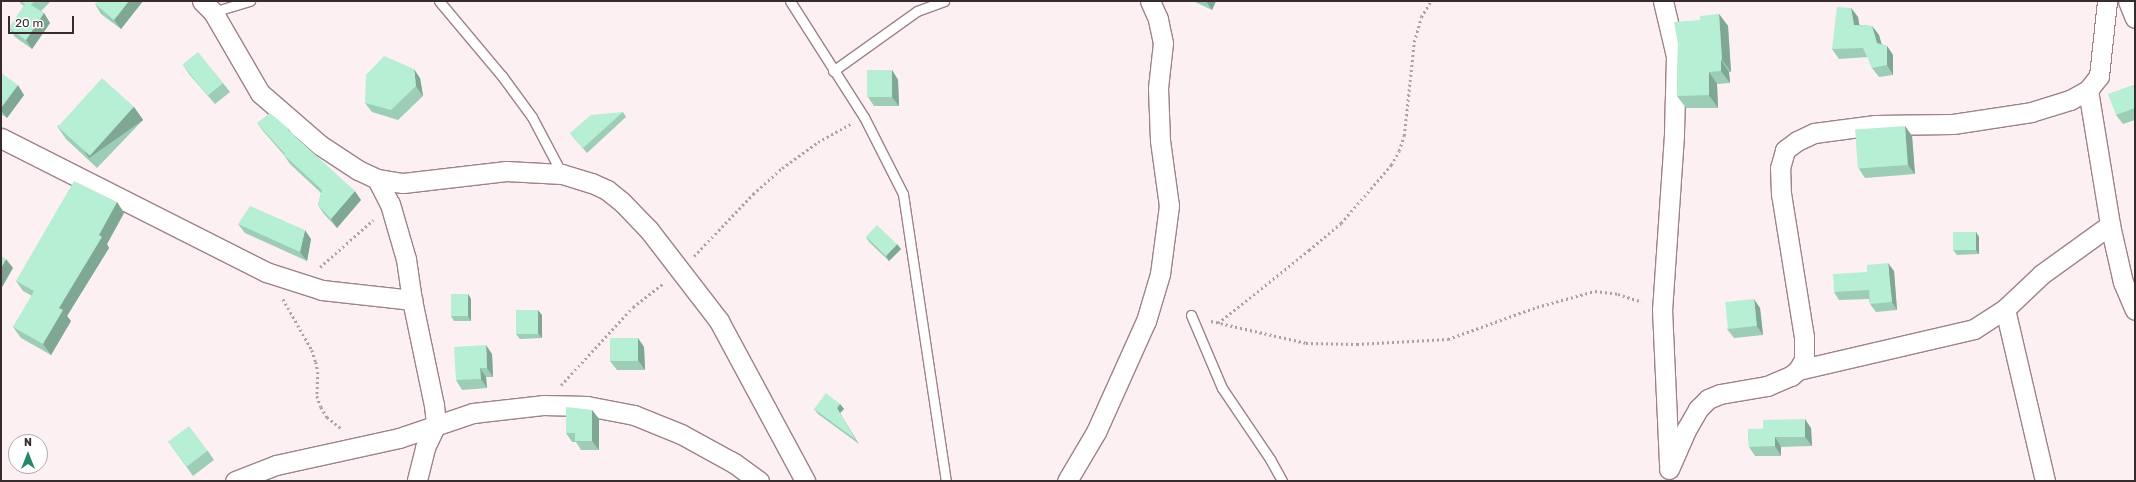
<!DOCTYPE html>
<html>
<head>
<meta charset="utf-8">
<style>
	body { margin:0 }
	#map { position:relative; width:2136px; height:482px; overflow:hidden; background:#fdf0f3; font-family:Rubik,sans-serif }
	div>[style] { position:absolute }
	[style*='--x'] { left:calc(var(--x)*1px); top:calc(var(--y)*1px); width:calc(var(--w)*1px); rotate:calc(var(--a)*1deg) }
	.path>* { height:2.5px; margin-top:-1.25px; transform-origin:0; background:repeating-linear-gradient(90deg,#aea1a4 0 2px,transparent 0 5px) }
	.roads { filter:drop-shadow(1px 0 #9e8288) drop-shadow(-1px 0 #9e8288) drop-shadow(0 1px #9e8288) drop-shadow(0 -1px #9e8288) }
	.lane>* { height:9px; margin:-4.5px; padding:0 4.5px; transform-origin:4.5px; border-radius:4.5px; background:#fff }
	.street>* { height:19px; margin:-9.5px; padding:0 9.5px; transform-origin:9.5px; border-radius:9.5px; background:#fff }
	.wall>* { inset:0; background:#9dceb5 }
	.shaded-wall>* { inset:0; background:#7fa794; transform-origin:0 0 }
	.building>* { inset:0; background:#b6efd3; transform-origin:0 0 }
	span { translate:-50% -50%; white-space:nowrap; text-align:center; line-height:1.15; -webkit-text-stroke:3.5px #fff; paint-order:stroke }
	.frame { position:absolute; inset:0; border:2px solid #372b2e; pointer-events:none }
	.north { position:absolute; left:8px; top:434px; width:40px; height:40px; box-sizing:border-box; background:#fff; border:1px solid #afaaab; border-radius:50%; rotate:0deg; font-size:11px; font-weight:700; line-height:16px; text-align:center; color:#372b2e }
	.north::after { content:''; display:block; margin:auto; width:14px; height:18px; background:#258862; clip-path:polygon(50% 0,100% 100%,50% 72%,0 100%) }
	.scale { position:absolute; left:8px; top:16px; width:66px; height:18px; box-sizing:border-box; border:2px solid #372b2e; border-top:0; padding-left:5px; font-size:12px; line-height:14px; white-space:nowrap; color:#372b2e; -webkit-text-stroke:3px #fff; paint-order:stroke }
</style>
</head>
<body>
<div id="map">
	<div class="path">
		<div style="--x:694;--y:256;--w:86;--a:-46.4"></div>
		<div style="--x:753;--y:194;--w:39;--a:-42"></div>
		<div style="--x:782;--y:168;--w:44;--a:-35.8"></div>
		<div style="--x:818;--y:142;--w:38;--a:-29"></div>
		<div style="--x:320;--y:267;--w:71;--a:-41.6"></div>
		<div style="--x:283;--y:299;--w:59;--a:60.4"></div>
		<div style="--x:312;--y:350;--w:13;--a:72"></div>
		<div style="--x:316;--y:362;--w:10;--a:79"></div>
		<div style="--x:318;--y:372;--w:24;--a:92"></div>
		<div style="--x:317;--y:396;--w:12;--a:70"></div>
		<div style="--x:321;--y:407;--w:12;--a:59"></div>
		<div style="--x:327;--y:417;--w:19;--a:39"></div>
		<div style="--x:1211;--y:321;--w:98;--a:13"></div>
		<div style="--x:1306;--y:343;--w:51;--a:1.1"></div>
		<div style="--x:1357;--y:344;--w:91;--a:-3.1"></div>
		<div style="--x:1448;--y:339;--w:95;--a:-19.8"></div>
		<div style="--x:1537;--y:307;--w:60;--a:-15.4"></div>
		<div style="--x:1595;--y:291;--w:23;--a:7"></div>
		<div style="--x:1618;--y:294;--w:25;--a:18"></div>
		<div style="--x:1218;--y:323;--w:117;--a:-38.7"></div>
		<div style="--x:1309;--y:250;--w:42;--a:-40.2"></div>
		<div style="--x:1341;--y:223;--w:77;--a:-49.2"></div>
		<div style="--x:1391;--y:165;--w:16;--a:-60"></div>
		<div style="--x:1399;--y:151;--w:16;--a:-72"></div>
		<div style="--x:1404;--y:136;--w:95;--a:-83.9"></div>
		<div style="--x:1414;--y:42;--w:26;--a:-74"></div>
		<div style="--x:1421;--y:17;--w:19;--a:-58"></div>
		<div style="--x:561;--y:385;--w:106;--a:-47.3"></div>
		<div style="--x:633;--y:307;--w:39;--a:-38"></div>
	</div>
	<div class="roads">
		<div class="lane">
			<div style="--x:439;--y:1;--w:98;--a:50"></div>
			<div style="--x:502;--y:76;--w:51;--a:53.8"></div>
			<div style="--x:532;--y:117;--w:64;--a:62.2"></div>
			<div style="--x:790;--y:1;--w:138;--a:57.5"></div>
			<div style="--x:864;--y:117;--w:86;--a:63.1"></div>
			<div style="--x:903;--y:194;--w:290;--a:81.5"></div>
			<div style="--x:213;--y:12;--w:39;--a:-17"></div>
			<div style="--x:833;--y:71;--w:103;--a:-35.5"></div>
			<div style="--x:917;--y:11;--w:29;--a:-20"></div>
			<div style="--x:1191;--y:315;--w:79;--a:67"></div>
			<div style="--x:1222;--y:388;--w:86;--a:55.9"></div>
			<div style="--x:1270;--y:459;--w:25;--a:61"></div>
		</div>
		<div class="street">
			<div style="--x:202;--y:1;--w:16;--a:45"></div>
			<div style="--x:213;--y:12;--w:94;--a:59.9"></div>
			<div style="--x:260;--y:93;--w:79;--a:40.9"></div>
			<div style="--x:320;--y:145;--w:45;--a:33.3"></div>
			<div style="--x:358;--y:170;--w:21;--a:25"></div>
			<div style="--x:377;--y:179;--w:26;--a:9"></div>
			<div style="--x:403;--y:183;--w:104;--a:-6.6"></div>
			<div style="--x:506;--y:171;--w:56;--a:3.1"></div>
			<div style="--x:562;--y:174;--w:31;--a:17"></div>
			<div style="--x:592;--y:183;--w:17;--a:25"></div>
			<div style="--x:607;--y:190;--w:19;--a:39"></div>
			<div style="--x:622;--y:202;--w:39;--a:46"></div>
			<div style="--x:649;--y:230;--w:115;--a:52.4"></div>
			<div style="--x:719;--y:321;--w:182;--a:61.7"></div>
			<div style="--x:1663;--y:1;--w:57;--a:76.7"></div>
			<div style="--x:1676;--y:56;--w:79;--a:91.5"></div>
			<div style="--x:1674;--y:135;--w:174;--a:93.9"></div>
			<div style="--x:1662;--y:309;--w:155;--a:87.4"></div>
			<div style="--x:2128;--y:1;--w:18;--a:68"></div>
			<div style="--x:2088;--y:90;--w:137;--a:80.7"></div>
			<div style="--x:2110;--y:225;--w:58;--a:77.2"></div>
			<div style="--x:2123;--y:282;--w:30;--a:67"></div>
			<div style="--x:1;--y:138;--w:297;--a:26.8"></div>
			<div style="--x:266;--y:272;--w:59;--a:17.8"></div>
			<div style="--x:322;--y:290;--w:91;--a:6.3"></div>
			<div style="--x:377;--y:179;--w:28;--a:63"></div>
			<div style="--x:390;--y:204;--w:57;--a:73.8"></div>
			<div style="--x:406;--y:259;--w:41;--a:81.7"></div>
			<div style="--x:412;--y:300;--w:107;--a:78.2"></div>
			<div style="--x:434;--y:405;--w:19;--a:84"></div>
			<div style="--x:436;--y:424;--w:26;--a:115"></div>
			<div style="--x:425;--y:448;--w:34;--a:104"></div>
			<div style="--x:2005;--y:309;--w:177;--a:76.9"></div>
			<div style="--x:1798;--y:370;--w:181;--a:-13.1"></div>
			<div style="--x:1974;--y:329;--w:37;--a:-33"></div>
			<div style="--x:2005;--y:309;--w:51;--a:-43.4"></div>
			<div style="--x:2042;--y:274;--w:84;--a:-35.8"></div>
			<div style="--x:1669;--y:469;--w:43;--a:-66.4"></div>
			<div style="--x:1686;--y:430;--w:24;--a:-60"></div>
			<div style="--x:1698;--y:409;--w:14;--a:-45"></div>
			<div style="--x:1708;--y:399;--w:13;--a:-23"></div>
			<div style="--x:1720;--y:394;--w:48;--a:-9.7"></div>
			<div style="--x:1767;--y:386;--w:26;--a:-23"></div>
			<div style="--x:1791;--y:376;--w:9;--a:-41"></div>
			<div style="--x:1798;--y:370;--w:12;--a:-59"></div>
			<div style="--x:1804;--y:360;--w:23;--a:-90"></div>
			<div style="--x:1804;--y:337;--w:145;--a:-99.1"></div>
			<div style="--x:1781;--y:194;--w:26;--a:-92"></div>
			<div style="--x:1780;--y:168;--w:19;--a:-74"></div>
			<div style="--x:1785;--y:150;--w:15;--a:-37"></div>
			<div style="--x:1797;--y:141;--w:19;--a:-25"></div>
			<div style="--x:1814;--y:133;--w:62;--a:-7.5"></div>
			<div style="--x:1875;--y:125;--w:78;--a:-0.7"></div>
			<div style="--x:1953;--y:124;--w:79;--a:-8.7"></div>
			<div style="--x:2031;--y:112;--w:41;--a:-17.1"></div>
			<div style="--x:2070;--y:100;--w:21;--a:-29"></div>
			<div style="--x:2088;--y:90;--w:18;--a:-52"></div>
			<div style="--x:2099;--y:76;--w:75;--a:-83.9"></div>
			<div style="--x:235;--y:481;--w:44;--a:-21.3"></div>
			<div style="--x:276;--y:465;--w:126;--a:-12.4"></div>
			<div style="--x:399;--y:438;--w:78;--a:-18.7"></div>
			<div style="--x:473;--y:413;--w:70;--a:-6.5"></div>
			<div style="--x:543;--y:405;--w:44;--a:1.3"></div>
			<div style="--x:587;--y:406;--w:48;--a:10.8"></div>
			<div style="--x:634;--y:415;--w:51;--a:22"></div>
			<div style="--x:681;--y:434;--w:60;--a:28.7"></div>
			<div style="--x:734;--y:463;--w:31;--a:36"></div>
			<div style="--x:1067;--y:481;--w:57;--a:-59.4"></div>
			<div style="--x:1096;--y:432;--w:122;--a:-65.8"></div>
			<div style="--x:1146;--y:321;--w:49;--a:-73.4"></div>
			<div style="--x:1160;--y:274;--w:69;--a:-82.5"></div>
			<div style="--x:1169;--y:206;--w:67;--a:-97.8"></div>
			<div style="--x:1160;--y:140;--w:52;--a:-92.2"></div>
			<div style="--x:1158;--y:88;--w:45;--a:-83.7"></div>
			<div style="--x:1163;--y:43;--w:25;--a:-102"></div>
			<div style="--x:1158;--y:19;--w:20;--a:-114"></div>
		</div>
	</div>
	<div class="wall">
		<div style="clip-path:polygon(18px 1px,51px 1px,41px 11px,44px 13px,50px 23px,32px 49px,15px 37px,9px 28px,24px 6px)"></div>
		<div style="clip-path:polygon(143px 1px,121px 29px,101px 14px,95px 4px)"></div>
		<div style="clip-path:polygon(1193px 1px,1216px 1px,1212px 10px)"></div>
		<div style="clip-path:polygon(1851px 8px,1858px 17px,1859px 25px,1872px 26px,1879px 35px,1881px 44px,1887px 46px,1893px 55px,1893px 75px,1879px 77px,1872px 68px,1868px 57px,1839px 59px,1832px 49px)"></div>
		<div style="clip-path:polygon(1719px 14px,1728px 26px,1731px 72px,1729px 72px,1730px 83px,1717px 84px,1718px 108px,1686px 108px,1677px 96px,1678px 44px,1700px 20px)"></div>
		<div style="clip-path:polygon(183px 65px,223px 83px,230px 92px,215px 104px,189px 74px)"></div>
		<div style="clip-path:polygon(892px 70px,898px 80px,899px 106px,874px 106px,868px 97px)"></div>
		<div style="clip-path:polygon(1px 73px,24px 95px,7px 118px,1px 114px)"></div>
		<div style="clip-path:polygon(420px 78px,423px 96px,398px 120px,372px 112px,365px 103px)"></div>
		<div style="clip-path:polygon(2133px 85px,2135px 88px,2135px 120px,2123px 124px,2116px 115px)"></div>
		<div style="clip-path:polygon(134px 107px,143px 120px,97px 168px,66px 139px,57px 126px)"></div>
		<div style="clip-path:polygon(623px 112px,626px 117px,587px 153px,574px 138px,570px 133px)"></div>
		<div style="clip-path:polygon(257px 123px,289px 129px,293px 135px,361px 200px,337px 228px,324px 214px,318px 205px,321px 193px,290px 164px,284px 155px,264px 132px)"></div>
		<div style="clip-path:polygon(1905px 126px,1912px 136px,1915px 174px,1865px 178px,1859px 169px)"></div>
		<div style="clip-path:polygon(117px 202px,124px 213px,107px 244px,109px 248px,67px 316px,71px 321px,51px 355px,21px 338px,13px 327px,32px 296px,23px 291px,16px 281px)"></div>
		<div style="clip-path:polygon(238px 224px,311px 239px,307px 261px,245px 233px)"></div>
		<div style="clip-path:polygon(1976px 232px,1979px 237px,1979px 254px,1957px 255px,1953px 250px)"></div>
		<div style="clip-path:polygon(866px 237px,897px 244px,901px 249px,889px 261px,869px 242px)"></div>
		<div style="clip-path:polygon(1894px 271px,1897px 310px,1876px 312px,1870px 304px,1869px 299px,1839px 300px,1834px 292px)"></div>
		<div style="clip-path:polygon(468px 294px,471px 299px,471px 321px,454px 321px,451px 316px)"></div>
		<div style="clip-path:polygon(1760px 308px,1763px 335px,1734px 338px,1727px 329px)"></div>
		<div style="clip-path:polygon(542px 315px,542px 338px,520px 339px,516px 334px)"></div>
		<div style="clip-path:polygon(644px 347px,645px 370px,617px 370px,610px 361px)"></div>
		<div style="clip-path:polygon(492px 354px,493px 377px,486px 377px,487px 388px,462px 390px,456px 380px)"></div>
		<div style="clip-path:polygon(840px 404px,844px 409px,840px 413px,859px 444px,818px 414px,814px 409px)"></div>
		<div style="clip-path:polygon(592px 410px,599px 419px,599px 450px,581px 450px,576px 442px,572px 442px,566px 433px)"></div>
		<div style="clip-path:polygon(1811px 428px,1812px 446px,1781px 447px,1781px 456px,1755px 456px,1749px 447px,1748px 429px)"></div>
		<div style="clip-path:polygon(168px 441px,208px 451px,214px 460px,193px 476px)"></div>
	</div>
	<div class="shaded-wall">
		<div style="clip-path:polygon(129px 1px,143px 1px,121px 29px,114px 20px)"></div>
		<div style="clip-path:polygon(1206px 1px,1216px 1px,1212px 10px)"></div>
		<div style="clip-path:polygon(1851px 8px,1858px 17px,1861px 34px,1854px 25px)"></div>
		<div style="clip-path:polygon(44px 13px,50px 23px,32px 49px,26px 40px)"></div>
		<div style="clip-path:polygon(1719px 14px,1728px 26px,1731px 72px,1722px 60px)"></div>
		<div style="clip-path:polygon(1872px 26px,1879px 35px,1884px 52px,1877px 43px)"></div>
		<div style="clip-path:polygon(1887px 46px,1893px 55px,1893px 75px,1887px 65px)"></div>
		<div style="clip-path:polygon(1721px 60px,1729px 72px,1730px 83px,1721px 71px)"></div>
		<div style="clip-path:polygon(414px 69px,420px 78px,423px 96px,416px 86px)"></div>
		<div style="clip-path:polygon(892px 70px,898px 80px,899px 106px,892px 97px)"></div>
		<div style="clip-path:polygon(1709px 72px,1717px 84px,1718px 108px,1709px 95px)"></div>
		<div style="clip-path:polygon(18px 85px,24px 95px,7px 118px,1px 110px,1px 108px)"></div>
		<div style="left:134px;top:107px;width:16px;height:66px;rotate:55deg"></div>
		<div style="clip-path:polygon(1905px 126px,1912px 136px,1915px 174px,1908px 165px)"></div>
		<div style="clip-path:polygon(355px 191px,361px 200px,337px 228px,331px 219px)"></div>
		<div style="clip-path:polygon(117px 202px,124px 213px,107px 244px,109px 248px,67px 316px,71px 321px,51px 355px,43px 344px,59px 308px)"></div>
		<div style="clip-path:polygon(305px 230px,311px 239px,307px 261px,300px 252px)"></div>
		<div style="clip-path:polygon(1976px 232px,1979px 237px,1979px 254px,1976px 250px)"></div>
		<div style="clip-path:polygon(897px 244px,901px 249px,889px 261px,886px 256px)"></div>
		<div style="clip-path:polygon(6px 259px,13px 268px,1px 289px,1px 268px)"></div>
		<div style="clip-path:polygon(1888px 263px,1894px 271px,1897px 310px,1892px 302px)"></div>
		<div style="clip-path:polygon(468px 294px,471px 299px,471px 321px,468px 316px)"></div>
		<div style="clip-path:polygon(1754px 299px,1760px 308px,1763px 335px,1757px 326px)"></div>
		<div style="clip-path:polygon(538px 310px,542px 315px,542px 338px,538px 333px)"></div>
		<div style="clip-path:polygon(638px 338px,644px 347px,645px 370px,638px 360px)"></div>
		<div style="clip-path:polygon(486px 345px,492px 354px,493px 377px,487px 368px)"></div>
		<div style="clip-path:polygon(480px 368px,486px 377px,487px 388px,481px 379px)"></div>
		<div style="clip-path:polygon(840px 404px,844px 409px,840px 413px,859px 444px,837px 408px)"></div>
		<div style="clip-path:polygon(592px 410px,599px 419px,599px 450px,592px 441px)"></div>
		<div style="clip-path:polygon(1805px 419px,1811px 428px,1812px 446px,1805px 437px)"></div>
		<div style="clip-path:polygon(1775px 437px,1781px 447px,1781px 456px,1775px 446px)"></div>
	</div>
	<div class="building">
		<div style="clip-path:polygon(21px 1px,35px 1px,31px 5px,44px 13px,26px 40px,9px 28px,25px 5px)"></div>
		<div style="clip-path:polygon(98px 1px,129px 1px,114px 20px,95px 4px)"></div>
		<div style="clip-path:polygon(1837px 7px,1851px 8px,1854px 25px,1872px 26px,1877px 43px,1887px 46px,1887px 65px,1872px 68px,1863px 48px,1832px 49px)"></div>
		<div style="clip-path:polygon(1719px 14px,1722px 60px,1721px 60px,1721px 71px,1709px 72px,1709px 95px,1677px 96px,1678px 44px,1674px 22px,1700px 20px,1700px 16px)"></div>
		<div style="left:198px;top:52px;width:40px;height:20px;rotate:51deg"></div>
		<div style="clip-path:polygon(384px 56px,414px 69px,416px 86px,391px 110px,365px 103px,366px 75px)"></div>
		<div style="left:892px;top:70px;width:27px;height:25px;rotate:90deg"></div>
		<div style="clip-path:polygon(1px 73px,18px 85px,1px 108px)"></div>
		<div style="left:102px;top:78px;width:43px;height:66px;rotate:42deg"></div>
		<div style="clip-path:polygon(2133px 85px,2135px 91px,2135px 108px,2116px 115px,2108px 94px)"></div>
		<div style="clip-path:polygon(623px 112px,583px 148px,570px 133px,591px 115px)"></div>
		<div style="clip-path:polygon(270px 113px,289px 129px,288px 130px,355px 191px,331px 219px,318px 205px,322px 190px,284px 155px,285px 154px,257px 123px)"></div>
		<div style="left:1905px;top:126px;width:39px;height:50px;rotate:86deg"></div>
		<div style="clip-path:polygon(74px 181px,117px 202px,99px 235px,102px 237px,59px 308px,63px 310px,43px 344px,13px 327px,34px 291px,16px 281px)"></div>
		<div style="clip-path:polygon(250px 206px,305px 230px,300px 252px,238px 224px)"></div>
		<div style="left:877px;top:225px;width:28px;height:16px;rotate:44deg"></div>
		<div style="left:1953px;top:232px;width:23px;height:18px"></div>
		<div style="clip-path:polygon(1px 256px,6px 259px,1px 268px)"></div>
		<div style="clip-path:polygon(1888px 263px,1892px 302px,1870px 304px,1869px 290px,1834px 292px,1833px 274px,1867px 272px,1867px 265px)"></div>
		<div style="left:451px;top:294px;width:17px;height:22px"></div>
		<div style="left:1754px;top:299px;width:27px;height:29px;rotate:84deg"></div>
		<div style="left:516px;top:310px;width:22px;height:24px"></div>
		<div style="left:610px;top:338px;width:28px;height:23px"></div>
		<div style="clip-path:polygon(486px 345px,487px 368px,480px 368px,481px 379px,456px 380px,454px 347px)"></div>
		<div style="clip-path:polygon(826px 393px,840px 404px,837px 408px,855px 439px,814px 409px)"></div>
		<div style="clip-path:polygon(566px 407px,592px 410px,592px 441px,575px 441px,575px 433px,566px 433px)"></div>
		<div style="clip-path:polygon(1805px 419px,1805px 437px,1775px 437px,1775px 446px,1749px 447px,1748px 429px,1763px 429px,1763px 420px)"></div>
		<div style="left:189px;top:426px;width:31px;height:26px;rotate:53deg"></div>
	</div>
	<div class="frame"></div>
	<div class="north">N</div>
	<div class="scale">20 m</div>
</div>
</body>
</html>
